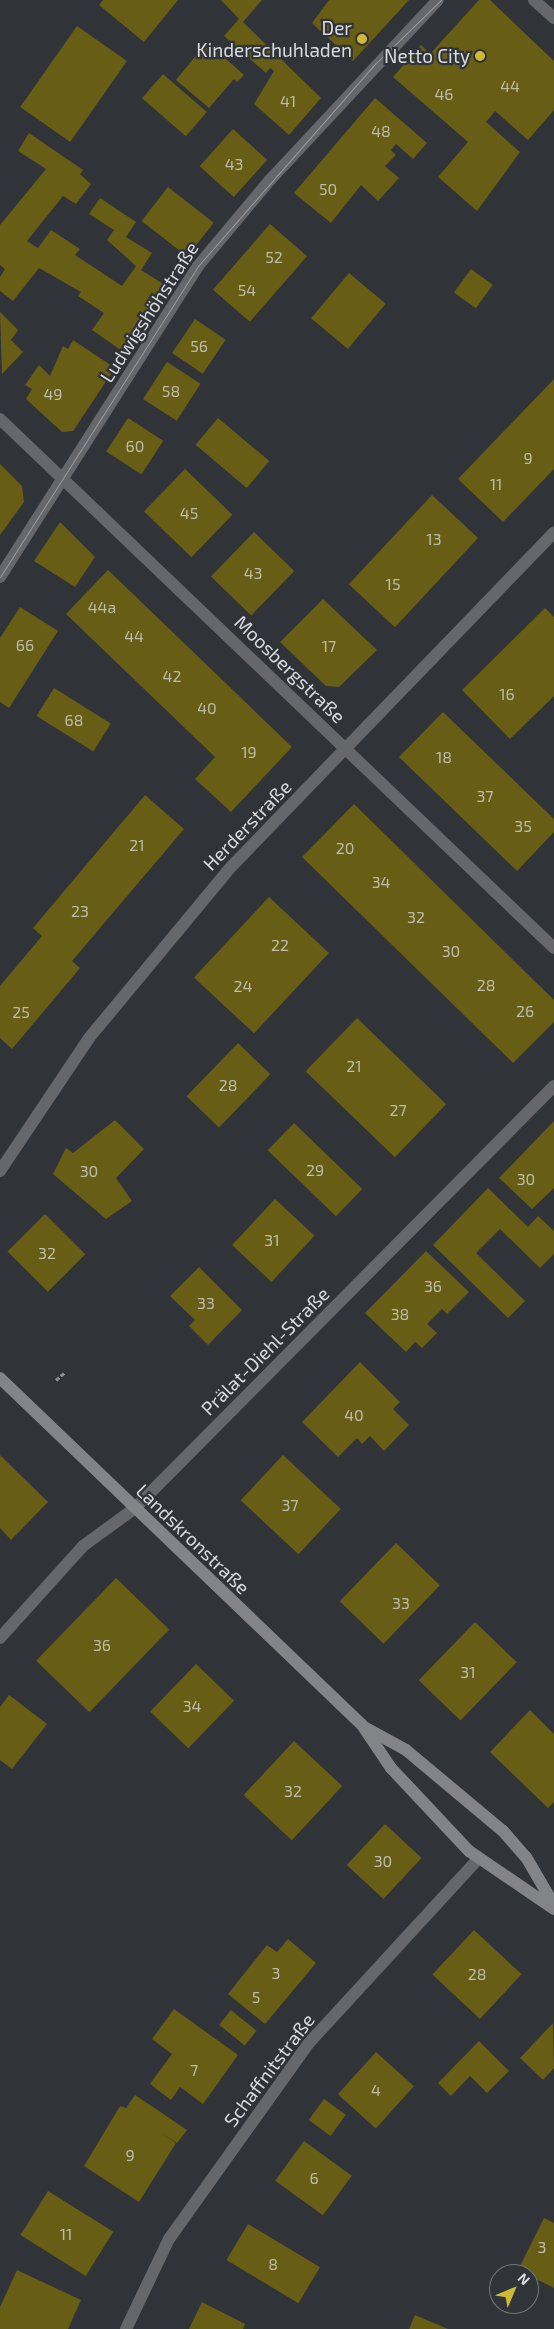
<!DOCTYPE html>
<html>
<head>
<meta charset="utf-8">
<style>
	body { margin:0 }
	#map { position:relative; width:554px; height:2329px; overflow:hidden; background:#303338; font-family:"Exo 2",sans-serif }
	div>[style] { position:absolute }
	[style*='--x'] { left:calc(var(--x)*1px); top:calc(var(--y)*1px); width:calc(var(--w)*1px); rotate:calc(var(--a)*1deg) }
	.building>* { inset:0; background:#675d14; transform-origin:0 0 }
	.path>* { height:3px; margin-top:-1.5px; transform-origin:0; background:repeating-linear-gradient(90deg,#898c90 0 4px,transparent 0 6.5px) }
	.street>* { height:12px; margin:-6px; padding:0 6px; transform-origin:6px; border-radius:6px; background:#66676a }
	.secondary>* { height:12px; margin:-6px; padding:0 6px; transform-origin:6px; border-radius:6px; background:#828488 }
	.tram>* { height:1px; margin:-0.5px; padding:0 0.5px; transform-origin:0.5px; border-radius:0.5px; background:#9a9da0 }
	.dots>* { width:14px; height:14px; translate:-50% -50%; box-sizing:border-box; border:2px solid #303338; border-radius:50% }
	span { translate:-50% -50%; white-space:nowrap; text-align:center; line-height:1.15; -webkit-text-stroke:4.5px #303338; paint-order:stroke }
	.number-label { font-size:16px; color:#bcbcac }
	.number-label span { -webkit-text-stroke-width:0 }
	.poi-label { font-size:19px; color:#d9dbde }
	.right { translate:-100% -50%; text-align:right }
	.street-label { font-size:19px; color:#d9dbde }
	.north { position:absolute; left:489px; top:2264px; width:50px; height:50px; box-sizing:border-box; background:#303338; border:1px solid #74767a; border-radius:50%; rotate:45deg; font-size:14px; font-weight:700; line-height:20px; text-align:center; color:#d9dbde }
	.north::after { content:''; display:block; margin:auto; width:18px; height:22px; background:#ccb938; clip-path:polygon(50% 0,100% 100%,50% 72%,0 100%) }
</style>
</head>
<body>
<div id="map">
	<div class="building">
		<div style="clip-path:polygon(103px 0,178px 0,144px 42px,99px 5px)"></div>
		<div style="clip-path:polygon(221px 0,262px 0,243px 22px,321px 98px,289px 135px,254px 104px,274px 71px,270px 68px,266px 73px,224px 36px,239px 19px)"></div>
		<div style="clip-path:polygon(329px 0,409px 0,353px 61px,312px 23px)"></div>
		<div style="clip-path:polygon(479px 0,490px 0,554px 61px,554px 110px,528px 140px,495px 111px,486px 122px,520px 152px,477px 211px,438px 177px,468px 142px,393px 77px,421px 45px,430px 54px)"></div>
		<div style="left:77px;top:26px;width:61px;height:99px;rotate:35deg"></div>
		<div style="clip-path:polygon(207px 42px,244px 75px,237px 82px,234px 79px,209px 108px,176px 80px)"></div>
		<div style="left:163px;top:74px;width:58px;height:32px;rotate:41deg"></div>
		<div style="clip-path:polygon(375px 98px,427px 143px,413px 159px,396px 144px,391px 150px,396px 155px,385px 166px,399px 178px,378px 201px,361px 185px,331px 223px,294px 193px)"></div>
		<div style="left:233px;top:129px;width:46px;height:50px;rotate:42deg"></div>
		<div style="clip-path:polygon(29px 133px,83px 170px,80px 174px,91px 184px,76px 204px,63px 196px,27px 241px,38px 248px,51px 230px,80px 249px,75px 255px,122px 286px,136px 266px,107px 240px,114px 230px,89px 214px,100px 198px,136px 222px,126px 237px,152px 253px,141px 270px,168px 287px,125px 353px,92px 330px,104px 313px,78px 296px,81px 292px,39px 268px,13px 301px,0 291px,0 277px,5px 269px,0 265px,0 225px,46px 169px,18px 151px)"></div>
		<div style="left:168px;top:187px;width:58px;height:43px;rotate:38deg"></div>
		<div style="left:270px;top:224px;width:49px;height:87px;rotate:41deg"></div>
		<div style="left:471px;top:269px;width:27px;height:29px;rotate:36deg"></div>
		<div style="left:349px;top:273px;width:48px;height:59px;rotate:40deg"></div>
		<div style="clip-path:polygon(0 312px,18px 330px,11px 340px,23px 352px,2px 374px)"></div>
		<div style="left:195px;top:319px;width:37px;height:41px;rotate:34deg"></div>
		<div style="clip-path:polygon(73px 340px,115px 368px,73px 431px,62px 432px,26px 399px,32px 389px,25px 385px,39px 365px,50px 376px,63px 346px,68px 349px)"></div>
		<div style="left:167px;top:362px;width:40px;height:44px;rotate:33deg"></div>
		<div style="clip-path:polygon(554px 379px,554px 469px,503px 522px,458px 479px)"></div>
		<div style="left:128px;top:418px;width:42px;height:40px;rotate:33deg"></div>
		<div style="left:218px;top:418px;width:67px;height:35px;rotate:40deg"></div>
		<div style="clip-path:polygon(0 464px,22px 486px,24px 502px,0 535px)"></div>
		<div style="left:185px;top:469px;width:66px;height:59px;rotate:44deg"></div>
		<div style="left:432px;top:495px;width:63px;height:122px;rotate:43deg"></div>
		<div style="clip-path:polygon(60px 522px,95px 557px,75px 587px,34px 561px)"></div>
		<div style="left:254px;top:532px;width:56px;height:62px;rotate:44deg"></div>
		<div style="clip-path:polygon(108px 570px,292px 747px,231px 812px,195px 779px,215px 757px,66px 614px)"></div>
		<div style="clip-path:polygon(323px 599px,377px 650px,339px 687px,326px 686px,280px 642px)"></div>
		<div style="clip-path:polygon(20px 607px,58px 631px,9px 708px,0 702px,0 638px)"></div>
		<div style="clip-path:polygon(545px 608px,554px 617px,554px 696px,510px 739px,462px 690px)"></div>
		<div style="left:54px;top:688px;width:67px;height:33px;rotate:32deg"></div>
		<div style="clip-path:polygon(443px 712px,554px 819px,554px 832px,517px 871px,399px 757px)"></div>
		<div style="clip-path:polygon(145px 795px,184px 829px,72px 961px,80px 968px,12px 1049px,0 1038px,0 986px,42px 936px,33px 928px)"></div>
		<div style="clip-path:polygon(354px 804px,554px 1000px,554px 1022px,513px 1063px,302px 857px)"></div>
		<div style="left:269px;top:897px;width:82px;height:110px;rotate:43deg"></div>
		<div style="left:357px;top:1018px;width:124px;height:74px;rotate:44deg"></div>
		<div style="left:238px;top:1043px;width:45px;height:74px;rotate:44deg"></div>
		<div style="clip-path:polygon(115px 1120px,144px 1149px,116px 1178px,132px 1201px,106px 1219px,53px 1174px,66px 1148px,73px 1153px)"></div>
		<div style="clip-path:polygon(554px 1121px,554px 1188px,532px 1209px,499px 1178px)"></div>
		<div style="left:294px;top:1123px;width:95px;height:38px;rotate:44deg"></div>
		<div style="clip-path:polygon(488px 1188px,528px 1227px,538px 1216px,554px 1231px,554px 1254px,540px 1268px,500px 1229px,476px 1253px,525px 1301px,508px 1318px,433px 1245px)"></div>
		<div style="left:275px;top:1199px;width:54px;height:63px;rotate:43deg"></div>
		<div style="left:45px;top:1214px;width:57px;height:53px;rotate:45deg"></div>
		<div style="clip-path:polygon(426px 1251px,469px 1292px,447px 1314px,442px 1309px,427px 1324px,437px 1333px,422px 1348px,415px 1342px,406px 1352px,365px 1313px)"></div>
		<div style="clip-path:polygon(199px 1267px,242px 1310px,208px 1345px,189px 1326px,195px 1320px,170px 1296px)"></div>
		<div style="clip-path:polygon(360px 1362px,400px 1402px,393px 1409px,409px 1425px,384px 1451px,370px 1436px,362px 1444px,357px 1438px,338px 1457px,302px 1422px)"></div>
		<div style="clip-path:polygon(0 1455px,48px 1502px,11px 1540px,0 1528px)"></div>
		<div style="left:283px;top:1455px;width:79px;height:62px;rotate:43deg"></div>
		<div style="left:396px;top:1543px;width:61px;height:81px;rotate:44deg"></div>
		<div style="left:116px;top:1578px;width:74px;height:115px;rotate:44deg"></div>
		<div style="left:475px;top:1622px;width:58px;height:81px;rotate:44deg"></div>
		<div style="left:196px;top:1664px;width:53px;height:66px;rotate:44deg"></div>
		<div style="clip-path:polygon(9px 1695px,47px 1724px,12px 1769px,0 1760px,0 1707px)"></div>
		<div style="clip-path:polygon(530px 1710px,554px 1734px,554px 1802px,548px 1808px,490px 1752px)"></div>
		<div style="left:294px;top:1741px;width:66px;height:74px;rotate:43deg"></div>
		<div style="left:385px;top:1824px;width:50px;height:56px;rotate:43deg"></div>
		<div style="left:474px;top:1930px;width:65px;height:61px;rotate:43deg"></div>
		<div style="clip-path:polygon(288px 1939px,316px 1963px,265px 2024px,228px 1994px,267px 1945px,277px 1952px)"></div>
		<div style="clip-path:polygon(174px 2009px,238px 2055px,203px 2104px,180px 2087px,171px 2100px,150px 2084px,172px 2054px,152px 2039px)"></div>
		<div style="left:231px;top:2010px;width:33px;height:19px;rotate:39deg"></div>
		<div style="clip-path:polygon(553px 2023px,554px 2068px,543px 2080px,520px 2058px)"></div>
		<div style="clip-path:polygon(479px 2041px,509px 2071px,487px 2093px,470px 2076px,451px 2096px,438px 2083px)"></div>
		<div style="left:376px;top:2052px;width:51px;height:57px;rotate:42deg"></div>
		<div style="clip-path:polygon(135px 2095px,187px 2130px,177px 2143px,161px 2133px,176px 2143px,139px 2202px,84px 2166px,120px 2106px,126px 2108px)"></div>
		<div style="left:324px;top:2099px;width:27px;height:26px;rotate:36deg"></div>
		<div style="left:304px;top:2141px;width:59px;height:49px;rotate:36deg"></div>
		<div style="left:48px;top:2191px;width:77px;height:52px;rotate:32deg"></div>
		<div style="clip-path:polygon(544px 2218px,554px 2223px,554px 2288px,518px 2270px)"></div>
		<div style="left:248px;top:2224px;width:84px;height:42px;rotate:31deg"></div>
		<div style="clip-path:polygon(17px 2270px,81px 2300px,68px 2329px,0 2329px,0 2307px)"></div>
		<div style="clip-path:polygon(202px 2302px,245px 2324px,243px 2329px,189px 2329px)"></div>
		<div style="clip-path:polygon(415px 2315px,448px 2329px,409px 2329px)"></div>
	</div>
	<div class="path">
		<div style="--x:56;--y:1380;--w:11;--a:-41"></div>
	</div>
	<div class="street">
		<div style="--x:534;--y:0;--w:27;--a:42"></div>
		<div style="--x:0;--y:419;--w:766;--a:43.68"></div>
		<div style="--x:0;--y:577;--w:369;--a:-57.5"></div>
		<div style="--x:198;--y:266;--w:112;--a:-50.1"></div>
		<div style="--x:270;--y:180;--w:246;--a:-47"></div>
		<div style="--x:0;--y:1171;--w:160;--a:-56.2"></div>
		<div style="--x:89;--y:1038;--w:222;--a:-50.3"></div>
		<div style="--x:231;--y:867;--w:465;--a:-46"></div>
		<div style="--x:0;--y:1638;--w:124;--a:-47.9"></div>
		<div style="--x:83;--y:1546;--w:63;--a:-36"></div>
		<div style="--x:134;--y:1509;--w:596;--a:-45.2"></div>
		<div style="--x:126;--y:2329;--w:100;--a:-64.5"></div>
		<div style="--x:169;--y:2239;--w:239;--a:-54.5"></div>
		<div style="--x:308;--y:2044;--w:251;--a:-47.4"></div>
	</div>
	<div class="secondary">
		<div style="--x:0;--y:1378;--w:501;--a:43.79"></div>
		<div style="--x:362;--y:1725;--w:52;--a:56"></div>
		<div style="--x:391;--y:1768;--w:114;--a:46.8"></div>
		<div style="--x:469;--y:1851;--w:103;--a:34.3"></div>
		<div style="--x:364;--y:1727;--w:48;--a:28.7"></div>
		<div style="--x:406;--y:1750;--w:126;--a:39.9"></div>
		<div style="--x:503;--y:1831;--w:35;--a:49"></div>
		<div style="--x:526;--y:1857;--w:56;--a:59.7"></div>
	</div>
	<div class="tram">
		<div style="--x:0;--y:577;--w:369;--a:-57.5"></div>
		<div style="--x:198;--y:266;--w:269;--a:-48.8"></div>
		<div style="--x:375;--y:64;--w:92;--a:-44.1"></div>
	</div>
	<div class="dots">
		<div style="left:362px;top:39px;background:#ccb938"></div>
		<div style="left:480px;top:56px;background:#ccb938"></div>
	</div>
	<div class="number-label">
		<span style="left:510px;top:86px">44</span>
		<span style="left:444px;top:94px">46</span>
		<span style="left:288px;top:101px">41</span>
		<span style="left:381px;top:131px">48</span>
		<span style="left:234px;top:164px">43</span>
		<span style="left:328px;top:189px">50</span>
		<span style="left:274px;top:257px">52</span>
		<span style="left:247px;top:290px">54</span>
		<span style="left:199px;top:346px">56</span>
		<span style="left:171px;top:391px">58</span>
		<span style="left:53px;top:394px">49</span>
		<span style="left:135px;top:446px">60</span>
		<span style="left:528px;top:458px">9</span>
		<span style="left:496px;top:484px">11</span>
		<span style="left:189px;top:513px">45</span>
		<span style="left:434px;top:539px">13</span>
		<span style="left:253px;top:573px">43</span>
		<span style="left:393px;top:584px">15</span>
		<span style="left:102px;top:607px">44a</span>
		<span style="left:134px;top:636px">44</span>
		<span style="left:25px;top:645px">66</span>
		<span style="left:329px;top:646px">17</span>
		<span style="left:172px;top:676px">42</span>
		<span style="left:507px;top:694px">16</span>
		<span style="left:207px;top:708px">40</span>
		<span style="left:74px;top:720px">68</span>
		<span style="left:249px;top:752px">19</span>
		<span style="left:444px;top:757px">18</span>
		<span style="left:485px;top:796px">37</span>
		<span style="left:523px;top:826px">35</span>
		<span style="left:137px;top:845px">21</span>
		<span style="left:345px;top:848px">20</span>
		<span style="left:381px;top:882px">34</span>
		<span style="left:80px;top:911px">23</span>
		<span style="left:416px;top:917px">32</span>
		<span style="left:280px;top:945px">22</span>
		<span style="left:451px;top:951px">30</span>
		<span style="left:486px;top:985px">28</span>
		<span style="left:243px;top:986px">24</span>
		<span style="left:525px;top:1011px">26</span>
		<span style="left:21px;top:1012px">25</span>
		<span style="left:354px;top:1066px">21</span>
		<span style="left:228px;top:1085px">28</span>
		<span style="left:398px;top:1110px">27</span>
		<span style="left:315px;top:1170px">29</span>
		<span style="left:89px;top:1171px">30</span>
		<span style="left:526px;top:1179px">30</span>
		<span style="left:272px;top:1240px">31</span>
		<span style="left:47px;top:1253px">32</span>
		<span style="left:433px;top:1286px">36</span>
		<span style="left:206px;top:1303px">33</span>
		<span style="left:400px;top:1314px">38</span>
		<span style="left:354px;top:1415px">40</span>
		<span style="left:290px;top:1505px">37</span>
		<span style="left:401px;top:1603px">33</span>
		<span style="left:102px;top:1645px">36</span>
		<span style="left:468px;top:1672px">31</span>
		<span style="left:192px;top:1706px">34</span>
		<span style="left:293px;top:1791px">32</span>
		<span style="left:383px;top:1861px">30</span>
		<span style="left:276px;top:1973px">3</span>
		<span style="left:477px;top:1974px">28</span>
		<span style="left:256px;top:1997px">5</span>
		<span style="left:194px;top:2070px">7</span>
		<span style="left:376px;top:2090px">4</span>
		<span style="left:130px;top:2155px">9</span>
		<span style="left:314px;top:2178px">6</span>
		<span style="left:66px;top:2234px">11</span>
		<span style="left:542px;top:2247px">3</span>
		<span style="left:273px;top:2264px">8</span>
	</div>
	<div class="poi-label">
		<span class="right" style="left:352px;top:39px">Der<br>Kinderschuhladen</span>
		<span class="right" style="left:470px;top:56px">Netto City</span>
	</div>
	<div class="street-label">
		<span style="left:149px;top:312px;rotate:-57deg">Ludwigshöhstraße</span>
		<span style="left:290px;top:669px;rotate:44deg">Moosbergstraße</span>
		<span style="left:247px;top:825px;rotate:-46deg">Herderstraße</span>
		<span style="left:265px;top:1351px;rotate:-45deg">Prälat-Diehl-Straße</span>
		<span style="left:193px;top:1539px;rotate:44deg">Landskronstraße</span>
		<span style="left:269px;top:2070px;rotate:-53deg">Schaffnitstraße</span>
	</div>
	<div class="north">N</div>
</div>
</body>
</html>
